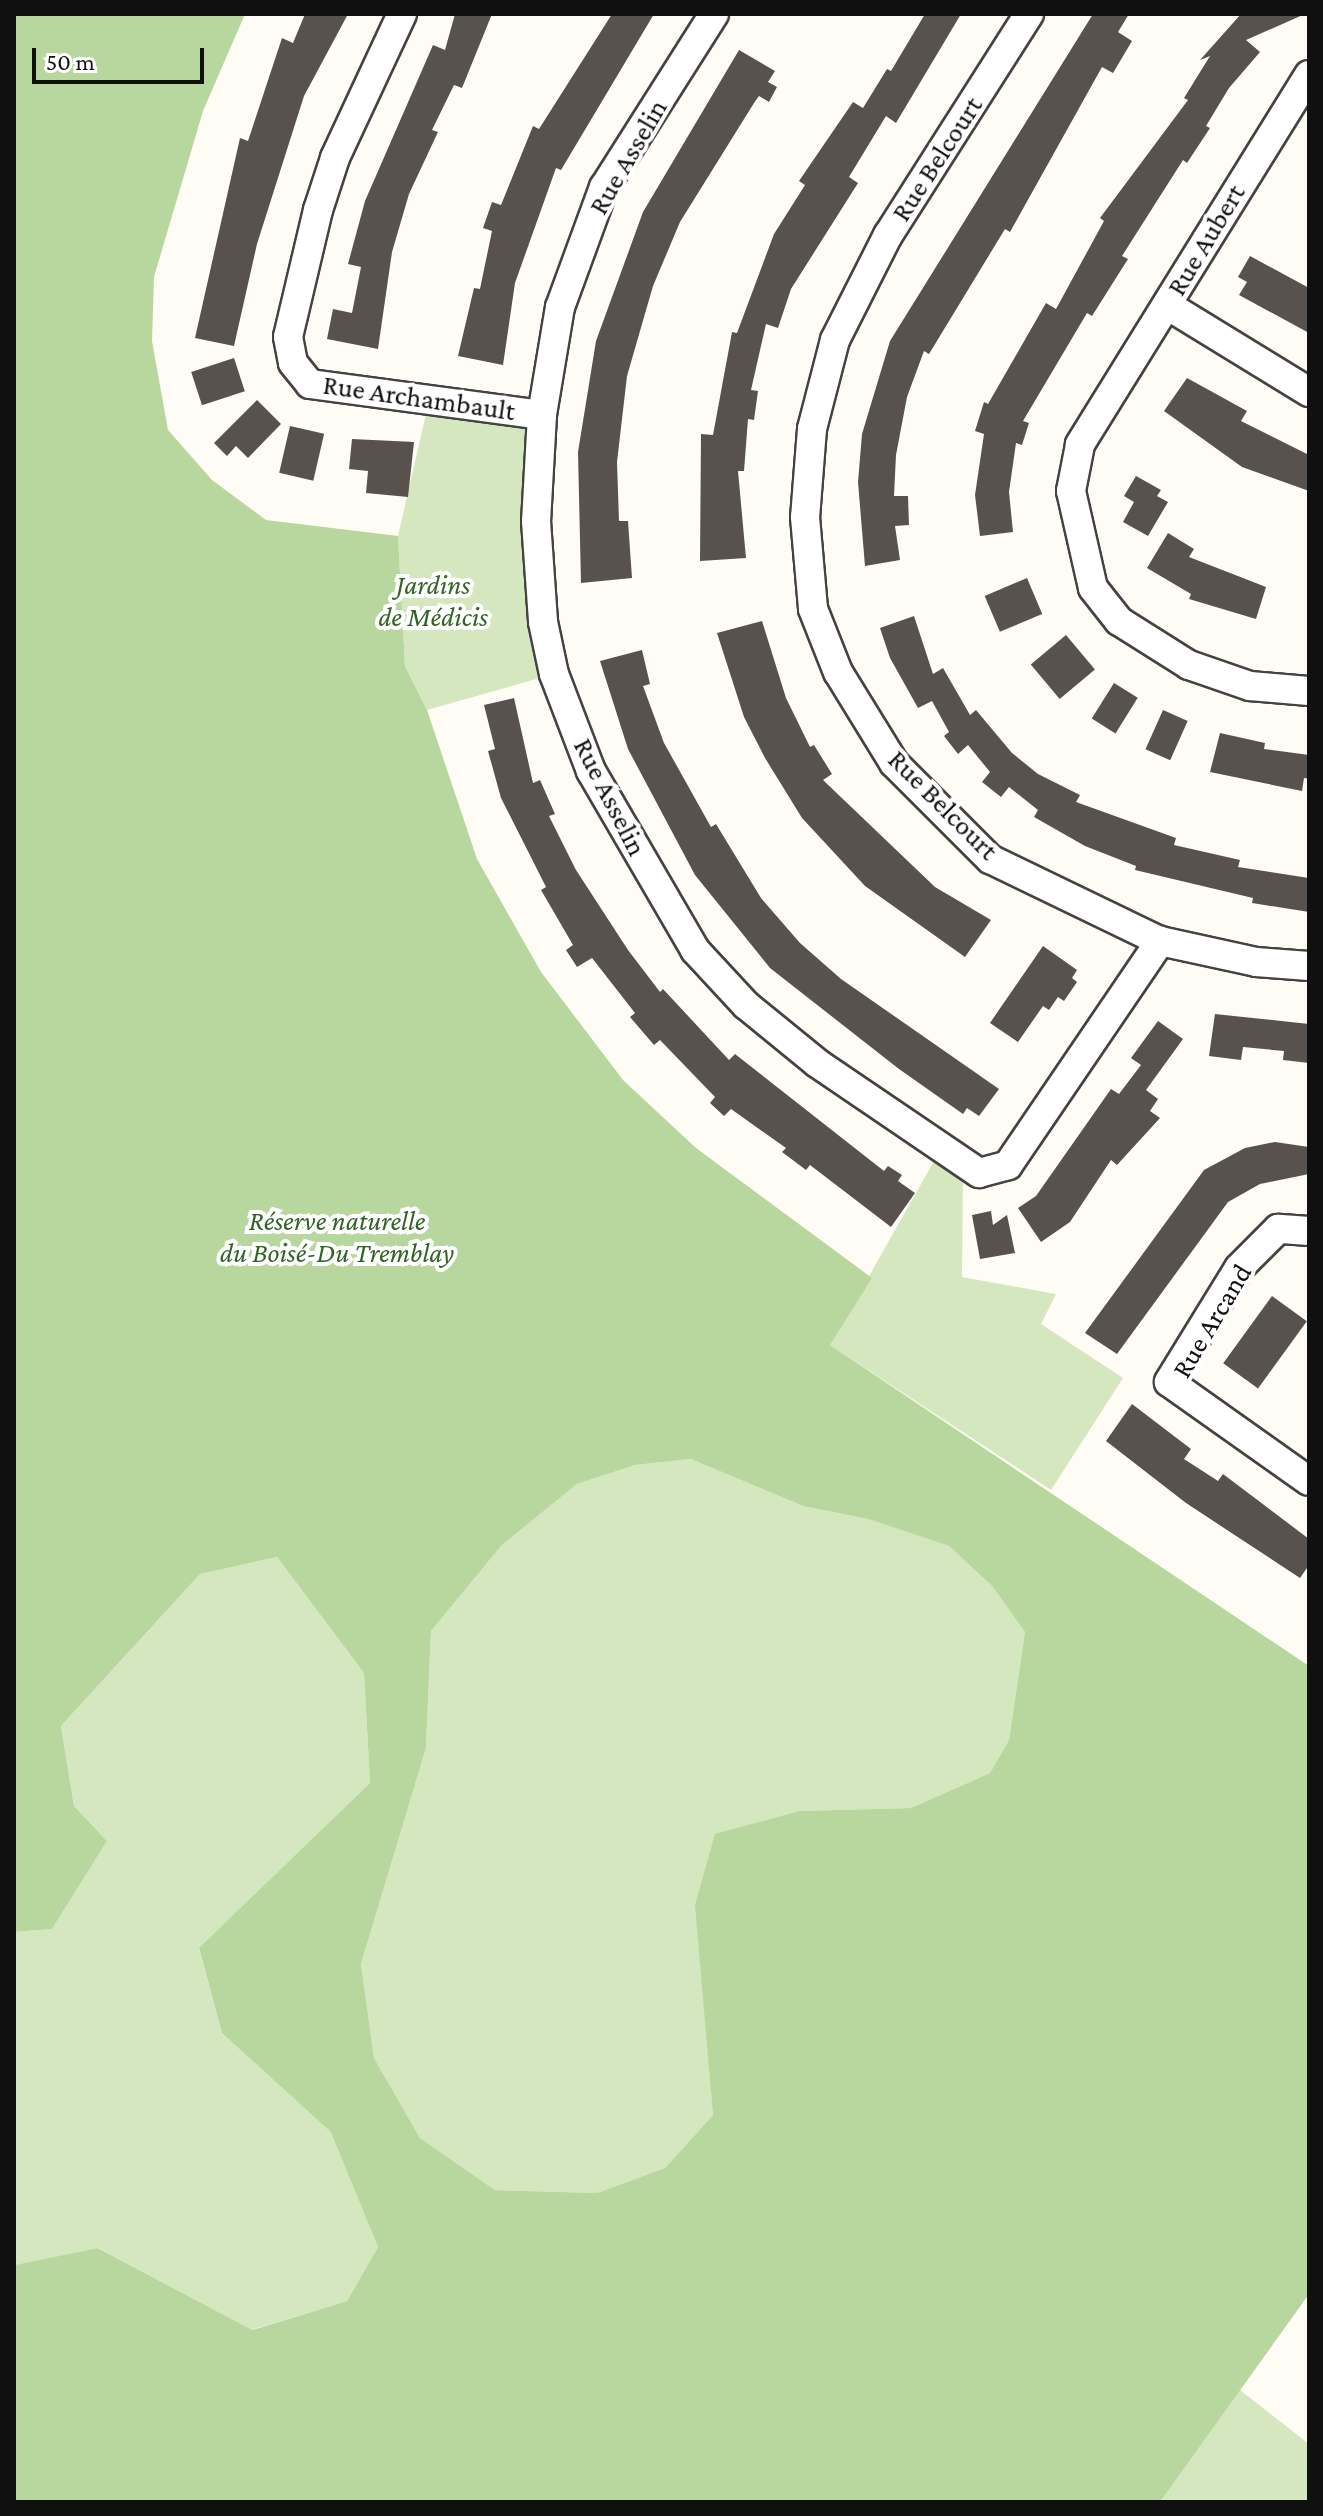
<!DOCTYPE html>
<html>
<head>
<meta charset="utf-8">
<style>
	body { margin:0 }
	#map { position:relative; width:1323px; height:2516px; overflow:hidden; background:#fefcf4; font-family:"Crimson Pro",serif }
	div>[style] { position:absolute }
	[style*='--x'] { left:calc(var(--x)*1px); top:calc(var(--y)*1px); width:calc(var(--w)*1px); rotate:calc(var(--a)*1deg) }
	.green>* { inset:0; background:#d4e7bf }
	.forest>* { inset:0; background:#b8d79f }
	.building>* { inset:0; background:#58514d; transform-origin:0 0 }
	.roads { filter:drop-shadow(2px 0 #434343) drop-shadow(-2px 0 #434343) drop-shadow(0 2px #434343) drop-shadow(0 -2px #434343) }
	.minor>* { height:28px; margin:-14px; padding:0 14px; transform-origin:14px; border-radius:14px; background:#fff }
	span { translate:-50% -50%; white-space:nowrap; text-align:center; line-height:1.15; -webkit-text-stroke:8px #fff; paint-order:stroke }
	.street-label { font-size:28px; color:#101010 }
	.park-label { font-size:28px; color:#316424; font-style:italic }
	.frame { position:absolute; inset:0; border:16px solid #101010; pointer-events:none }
	.scale { position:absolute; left:32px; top:48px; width:172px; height:36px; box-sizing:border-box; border:4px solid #101010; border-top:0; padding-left:10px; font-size:24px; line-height:28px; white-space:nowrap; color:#101010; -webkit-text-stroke:6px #fff; paint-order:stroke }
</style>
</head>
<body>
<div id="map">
	<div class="green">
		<div style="clip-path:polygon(429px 401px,542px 415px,554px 674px,427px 710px,405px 666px,398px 536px)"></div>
		<div style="clip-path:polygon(938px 1154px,963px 1171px,962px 1277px,1056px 1294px,1041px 1324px,1123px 1378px,1051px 1490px,830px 1345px)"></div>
		<div style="clip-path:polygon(691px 1459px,803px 1506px,868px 1519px,949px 1546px,992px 1586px,1025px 1632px,1009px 1740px,990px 1773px,911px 1808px,800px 1811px,706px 2013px,713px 2115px,665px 2168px,597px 2193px,495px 2190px,420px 2138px,374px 2058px,361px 1964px,426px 1748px,431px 1631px,502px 1545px,577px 1484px,635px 1465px)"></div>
		<div style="clip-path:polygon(277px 1557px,364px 1673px,370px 1783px,199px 1949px,222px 2033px,332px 2132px,378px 2247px,347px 2301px,251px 2330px,99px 2248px,14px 2265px,14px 1932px,52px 1929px,107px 1841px,74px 1806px,61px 1726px,200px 1574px)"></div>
		<div style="clip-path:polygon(1240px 2390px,1309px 2444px,1309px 2502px,1160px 2502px)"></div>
	</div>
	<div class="forest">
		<div style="clip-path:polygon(evenodd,14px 14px,245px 14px,203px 111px,154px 277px,152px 341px,168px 430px,212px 480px,266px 520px,398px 536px,405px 666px,427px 710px,477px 859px,541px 972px,623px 1080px,696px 1148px,872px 1278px,830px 1345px,1309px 1666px,1309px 2294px,1160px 2502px,14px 2502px,14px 2265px,98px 2248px,252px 2330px,347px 2301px,378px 2247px,331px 2132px,222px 2033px,199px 1948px,370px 1783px,364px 1673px,277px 1557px,200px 1574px,61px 1726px,74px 1806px,107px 1841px,52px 1929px,14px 1932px,14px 14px,691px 1459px,803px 1506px,868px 1519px,949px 1546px,992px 1586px,1025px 1632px,1009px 1740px,990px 1773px,911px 1808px,800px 1811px,715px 1834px,695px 1905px,713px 2115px,665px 2168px,597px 2193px,495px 2190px,420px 2138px,374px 2058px,361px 1964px,426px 1748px,431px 1631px,502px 1545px,577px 1484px,635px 1465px,691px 1459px)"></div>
	</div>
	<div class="building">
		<div style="clip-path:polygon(305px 14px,348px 14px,304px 96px,257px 244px,234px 346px,195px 338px,240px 138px,248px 141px,282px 38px,293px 43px)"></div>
		<div style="clip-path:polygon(455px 14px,492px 14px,462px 88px,454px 85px,432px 130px,438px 132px,409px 194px,392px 252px,378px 349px,327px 339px,333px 309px,352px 313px,361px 267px,348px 264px,365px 201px,433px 45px,445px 50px)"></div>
		<div style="clip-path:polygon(612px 14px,654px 14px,561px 170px,556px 168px,515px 283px,503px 365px,458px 356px,474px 288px,480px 289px,492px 231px,483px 228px,492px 202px,501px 205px,533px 126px,539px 129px)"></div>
		<div style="clip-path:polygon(925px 14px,961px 14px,896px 123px,886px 116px,849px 177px,858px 183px,791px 289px,778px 328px,766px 324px,751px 390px,758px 391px,754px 420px,748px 419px,744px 471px,738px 471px,746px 558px,700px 561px,701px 434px,713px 435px,732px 332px,737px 333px,774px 234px,805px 185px,799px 181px,853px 102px,863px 108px,887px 69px,891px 71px)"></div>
		<div style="clip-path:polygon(1093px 14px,1129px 14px,1118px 32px,1132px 41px,1113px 73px,1102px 67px,1010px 232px,1005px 229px,929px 354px,924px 351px,907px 397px,896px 455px,894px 496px,908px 496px,909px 525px,895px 526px,900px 560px,865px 566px,858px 482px,862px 434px,890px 341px)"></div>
		<div style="clip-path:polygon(1241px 14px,1305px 14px,1246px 40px,1260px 52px,1229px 88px,1206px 126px,1210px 128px,1187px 163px,1183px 160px,1122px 256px,1128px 259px,1092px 316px,1087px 313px,1023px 421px,1029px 423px,1022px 445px,1016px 443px,1009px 492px,1013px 532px,980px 536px,975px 495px,984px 434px,975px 431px,984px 402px,988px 404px,1046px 303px,1056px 309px,1104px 221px,1100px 218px,1188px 100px,1184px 98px,1210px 56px,1200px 60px)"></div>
		<div style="clip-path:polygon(739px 50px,775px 71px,768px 82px,777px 87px,769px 102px,759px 96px,754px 103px,680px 222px,653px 286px,627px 376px,617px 462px,619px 521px,628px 521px,632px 578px,581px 583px,578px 452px,596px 341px,643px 212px)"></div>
		<div style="clip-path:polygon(1250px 256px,1309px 288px,1309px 333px,1239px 295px,1247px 282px,1238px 277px)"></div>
		<div style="left:234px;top:358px;width:35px;height:45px;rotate:72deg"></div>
		<div style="clip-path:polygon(1187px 378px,1247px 411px,1241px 421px,1309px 455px,1309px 491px,1242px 467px,1164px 411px)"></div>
		<div style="clip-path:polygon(257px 400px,281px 424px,248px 458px,236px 446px,227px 456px,214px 443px)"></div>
		<div style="left:290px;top:426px;width:35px;height:48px;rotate:13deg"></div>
		<div style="clip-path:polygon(352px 439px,414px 442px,408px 497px,366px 493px,368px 471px,349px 469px)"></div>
		<div style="clip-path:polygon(1136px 476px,1161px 490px,1157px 496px,1168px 502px,1148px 536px,1123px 522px,1134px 502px,1124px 496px)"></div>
		<div style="clip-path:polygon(1168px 533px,1194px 549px,1189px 557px,1266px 587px,1256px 619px,1189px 599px,1191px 594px,1147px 568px)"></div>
		<div style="left:1027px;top:578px;width:39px;height:46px;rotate:67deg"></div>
		<div style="clip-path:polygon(914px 616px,933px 674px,943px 668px,970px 715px,976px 710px,1012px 753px,1038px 774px,1080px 795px,1076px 802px,1176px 838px,1174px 845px,1240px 860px,1238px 867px,1309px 878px,1309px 912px,1252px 903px,1253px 898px,1135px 870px,1136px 866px,1085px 846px,1034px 817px,1038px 810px,1009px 787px,1001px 797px,982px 782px,990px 772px,968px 745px,958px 754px,944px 736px,949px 732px,932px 701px,918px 708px,890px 658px,880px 628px)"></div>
		<div style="clip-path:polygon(762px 621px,786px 698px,810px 747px,814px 745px,832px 774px,823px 780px,935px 887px,991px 920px,965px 957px,865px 886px,802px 818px,765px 758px,744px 717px,717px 633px)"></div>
		<div style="left:1066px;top:635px;width:45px;height:46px;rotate:50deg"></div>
		<div style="clip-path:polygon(642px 650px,650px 684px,643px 686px,664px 743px,711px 827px,716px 824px,761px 898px,800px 943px,841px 979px,999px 1089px,979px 1116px,967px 1108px,963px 1114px,899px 1069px,770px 968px,695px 875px,628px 749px,600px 661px)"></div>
		<div style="left:1114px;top:683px;width:28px;height:42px;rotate:32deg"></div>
		<div style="clip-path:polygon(514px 698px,533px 783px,540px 780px,555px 814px,549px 816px,576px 870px,628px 950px,660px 992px,663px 989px,729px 1060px,735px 1054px,884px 1171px,888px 1166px,902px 1175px,898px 1181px,915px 1193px,891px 1227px,810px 1165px,806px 1170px,782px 1152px,786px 1148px,731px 1109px,724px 1116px,710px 1103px,715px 1097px,660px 1040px,654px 1045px,630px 1017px,635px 1013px,592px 958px,577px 967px,566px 950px,573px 945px,541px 890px,546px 887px,501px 798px,488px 751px,495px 749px,484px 705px)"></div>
		<div style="left:1163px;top:710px;width:27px;height:43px;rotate:24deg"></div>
		<div style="clip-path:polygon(1220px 733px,1265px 743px,1264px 749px,1309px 755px,1309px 779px,1304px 778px,1302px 791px,1210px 772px)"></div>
		<div style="clip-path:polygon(1043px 946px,1077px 970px,1072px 978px,1077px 982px,1064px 1001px,1058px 997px,1049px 1010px,1043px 1006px,1018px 1042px,990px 1023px)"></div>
		<div style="clip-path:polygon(1215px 1014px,1309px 1024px,1309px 1063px,1283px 1060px,1284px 1051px,1243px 1047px,1241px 1060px,1209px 1056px)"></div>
		<div style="clip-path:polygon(1158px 1021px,1183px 1039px,1146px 1090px,1158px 1099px,1150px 1111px,1160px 1118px,1117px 1165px,1111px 1160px,1070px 1222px,1041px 1242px,1018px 1208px,1036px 1196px,1111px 1089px,1119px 1094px,1141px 1065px,1131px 1058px)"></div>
		<div style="clip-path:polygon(1275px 1142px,1309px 1147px,1309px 1174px,1260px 1184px,1228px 1202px,1117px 1354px,1085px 1333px,1204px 1170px,1245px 1148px)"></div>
		<div style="clip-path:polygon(991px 1211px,993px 1225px,1007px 1215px,1015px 1253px,980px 1259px,972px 1215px)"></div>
		<div style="left:1272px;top:1296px;width:43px;height:83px;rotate:36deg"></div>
		<div style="clip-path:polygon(1132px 1404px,1191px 1449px,1184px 1459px,1218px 1481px,1223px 1474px,1309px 1539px,1309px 1565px,1300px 1578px,1186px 1503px,1106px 1441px)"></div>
	</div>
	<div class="roads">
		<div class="minor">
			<div style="--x:402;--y:14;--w:159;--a:115"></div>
			<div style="--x:335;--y:158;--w:55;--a:108.1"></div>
			<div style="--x:318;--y:210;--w:130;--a:103.3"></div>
			<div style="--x:288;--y:337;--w:26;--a:79"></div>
			<div style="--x:293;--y:363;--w:27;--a:51"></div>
			<div style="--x:310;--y:384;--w:234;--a:7.6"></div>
			<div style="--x:714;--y:14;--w:205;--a:122.4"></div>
			<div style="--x:604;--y:187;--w:128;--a:110.1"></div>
			<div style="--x:560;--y:307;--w:109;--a:99.5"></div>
			<div style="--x:542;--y:415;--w:106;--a:93.2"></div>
			<div style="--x:536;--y:521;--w:101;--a:86"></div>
			<div style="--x:543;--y:622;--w:53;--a:78.1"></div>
			<div style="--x:554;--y:674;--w:104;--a:69.1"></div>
			<div style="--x:591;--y:771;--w:207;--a:59.8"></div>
			<div style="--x:695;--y:950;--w:75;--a:47.2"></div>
			<div style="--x:746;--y:1005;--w:92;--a:39.2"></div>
			<div style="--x:817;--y:1063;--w:196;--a:34.2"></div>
			<div style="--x:979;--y:1173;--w:30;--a:-15"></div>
			<div style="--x:1008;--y:1165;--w:271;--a:-55.8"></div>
			<div style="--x:1029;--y:14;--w:262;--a:122.5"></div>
			<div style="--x:888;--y:235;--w:118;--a:116.8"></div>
			<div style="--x:835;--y:340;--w:92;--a:104.5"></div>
			<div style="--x:812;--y:429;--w:88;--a:94.5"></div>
			<div style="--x:805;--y:517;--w:92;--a:85"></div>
			<div style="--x:813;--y:609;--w:68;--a:68.4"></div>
			<div style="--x:838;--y:672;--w:107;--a:58.4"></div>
			<div style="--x:894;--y:763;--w:136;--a:45"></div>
			<div style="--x:990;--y:859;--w:189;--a:25.8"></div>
			<div style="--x:1160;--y:941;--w:98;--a:12.3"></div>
			<div style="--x:1256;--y:962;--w:53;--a:4.3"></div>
			<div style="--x:1309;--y:75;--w:435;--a:121.8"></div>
			<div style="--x:1080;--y:445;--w:47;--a:101.1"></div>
			<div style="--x:1071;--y:491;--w:99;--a:77.2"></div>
			<div style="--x:1093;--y:588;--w:42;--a:51.8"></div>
			<div style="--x:1119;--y:621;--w:83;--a:32.2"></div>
			<div style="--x:1189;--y:665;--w:65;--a:19"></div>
			<div style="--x:1250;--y:686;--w:59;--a:4.8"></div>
			<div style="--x:1167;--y:305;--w:167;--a:31.5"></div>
			<div style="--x:1309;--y:1231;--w:31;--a:-176"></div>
			<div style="--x:1278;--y:1229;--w:55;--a:135"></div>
			<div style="--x:1239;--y:1268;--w:134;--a:121.6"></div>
			<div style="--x:1169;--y:1382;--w:171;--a:35.3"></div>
		</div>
	</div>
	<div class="street-label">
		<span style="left:628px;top:157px;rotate:-60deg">Rue Asselin</span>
		<span style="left:937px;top:159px;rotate:-57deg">Rue Belcourt</span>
		<span style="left:1206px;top:240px;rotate:-59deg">Rue Aubert</span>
		<span style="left:419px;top:398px;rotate:8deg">Rue Archambault</span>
		<span style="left:610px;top:797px;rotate:63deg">Rue Asselin</span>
		<span style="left:943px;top:805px;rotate:45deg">Rue Belcourt</span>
		<span style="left:1212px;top:1321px;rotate:-59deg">Rue Arcand</span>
	</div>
	<div class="park-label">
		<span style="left:433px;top:601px">Jardins<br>de Médicis</span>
		<span style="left:337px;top:1237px">Réserve naturelle<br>du Boisé-Du Tremblay</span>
	</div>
	<div class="frame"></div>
	<div class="scale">50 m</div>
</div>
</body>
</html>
